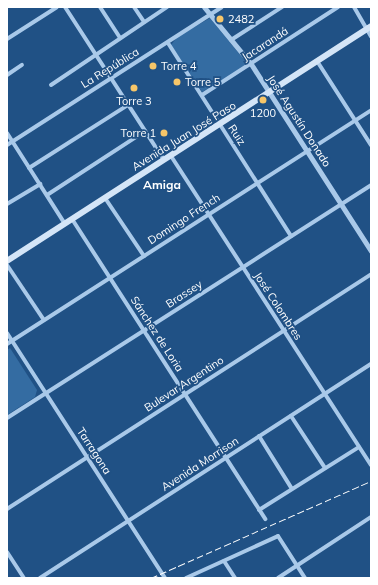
<!DOCTYPE html>
<html>
<head>
<meta charset="utf-8">
<style>
	body { margin:0 }
	#map { position:relative; width:378px; height:585px; overflow:hidden; background:#205185; font-family:Mulish,sans-serif }
	div>[style] { position:absolute }
	[style*='--x'] { left:calc(var(--x)*1px); top:calc(var(--y)*1px); width:calc(var(--w)*1px); rotate:calc(var(--a)*1deg) }
	.green>* { inset:0; background:#346ca2 }
	.minor>* { height:4px; margin:-2px; padding:0 2px; transform-origin:2px; border-radius:2px; background:#a9c9e9 }
	.tertiary>* { height:5px; margin:-2.5px; padding:0 2.5px; transform-origin:2.5px; border-radius:2.5px; background:#a9c9e9 }
	.secondary>* { height:5.5px; margin:-2.75px; padding:0 2.75px; transform-origin:2.75px; border-radius:2.75px; background:#d4e5f7 }
	.rail>* { height:1px; margin-top:-0.5px; transform-origin:0; background:repeating-linear-gradient(90deg,#fff 0 7px,transparent 0 10px) }
	.dots>* { width:11px; height:11px; translate:-50% -50%; box-sizing:border-box; border:2px solid #205185; border-radius:50% }
	span { translate:-50% -50%; white-space:nowrap; text-align:center; line-height:1.15; -webkit-text-stroke:3.5px #205185; paint-order:stroke }
	.poi-label { font-size:11px; color:#fff }
	.left { translate:0 -50%; text-align:left }
	.right { translate:-100% -50%; text-align:right }
	.street-label { font-size:11px; color:#fff }
	.neighbourhood-label { font-size:12px; color:#fff; font-weight:700 }
	.frame { position:absolute; inset:0; border:8px solid #fff; pointer-events:none }
</style>
</head>
<body>
<div id="map">
	<div class="green">
		<div style="clip-path:polygon(210px 18px,246px 62px,244px 67px,202px 92px,171px 45px,177px 37px)"></div>
		<div style="clip-path:polygon(10px 348px,37px 390px,35px 397px,7px 415px,7px 350px)"></div>
	</div>
	<div class="minor">
		<div style="--x:65;--y:7;--w:182;--a:57.1"></div>
		<div style="--x:100;--y:7;--w:37;--a:57"></div>
		<div style="--x:134;--y:7;--w:18;--a:56"></div>
		<div style="--x:354;--y:7;--w:34;--a:60"></div>
		<div style="--x:7;--y:39;--w:59;--a:-32.6"></div>
		<div style="--x:231;--y:40;--w:61;--a:-32.9"></div>
		<div style="--x:168;--y:43;--w:229;--a:57.5"></div>
		<div style="--x:317;--y:61;--w:100;--a:57.3"></div>
		<div style="--x:7;--y:75;--w:18;--a:-34"></div>
		<div style="--x:51;--y:85;--w:140;--a:-33.9"></div>
		<div style="--x:202;--y:95;--w:162;--a:-32.9"></div>
		<div style="--x:7;--y:133;--w:108;--a:57.5"></div>
		<div style="--x:7;--y:145;--w:255;--a:-32.7"></div>
		<div style="--x:171;--y:156;--w:368;--a:57.1"></div>
		<div style="--x:29;--y:168;--w:117;--a:-32.5"></div>
		<div style="--x:47;--y:195;--w:117;--a:-33.1"></div>
		<div style="--x:105;--y:198;--w:70;--a:56.1"></div>
		<div style="--x:7;--y:204;--w:39;--a:-31"></div>
		<div style="--x:72;--y:219;--w:357;--a:57.2"></div>
		<div style="--x:7;--y:265;--w:66;--a:56.1"></div>
		<div style="--x:7;--y:333;--w:292;--a:57.2"></div>
		<div style="--x:7;--y:344;--w:433;--a:-32.7"></div>
		<div style="--x:291;--y:416;--w:62;--a:56.8"></div>
		<div style="--x:7;--y:418;--w:432;--a:-32.6"></div>
		<div style="--x:259;--y:436;--w:62;--a:58.1"></div>
		<div style="--x:7;--y:509;--w:433;--a:-32.8"></div>
		<div style="--x:259;--y:510;--w:118;--a:-32.2"></div>
		<div style="--x:7;--y:552;--w:31;--a:57"></div>
		<div style="--x:224;--y:561;--w:20;--a:57"></div>
		<div style="--x:40;--y:578;--w:394;--a:-32.9"></div>
		<div style="--x:186;--y:578;--w:101;--a:-24.5"></div>
		<div style="--x:278;--y:536;--w:50;--a:57.3"></div>
		<div style="--x:278;--y:578;--w:111;--a:-33.3"></div>
	</div>
	<div class="tertiary">
		<div style="--x:204;--y:7;--w:74;--a:50.5"></div>
		<div style="--x:251;--y:64;--w:222;--a:57.3"></div>
	</div>
	<div class="secondary">
		<div style="--x:7;--y:261;--w:433;--a:-32.8"></div>
	</div>
	<div class="rail">
		<div style="--x:151;--y:578;--w:240;--a:-23.8"></div>
	</div>
	<div class="dots">
		<div style="left:220px;top:19px;background:#f7c669"></div>
		<div style="left:153px;top:66px;background:#f7c669"></div>
		<div style="left:177px;top:82px;background:#f7c669"></div>
		<div style="left:134px;top:88px;background:#f7c669"></div>
		<div style="left:263px;top:100px;background:#f7c669"></div>
		<div style="left:164px;top:133px;background:#f7c669"></div>
	</div>
	<div class="poi-label">
		<span class="left" style="left:228px;top:19px">2482</span>
		<span class="left" style="left:161px;top:66px">Torre 4</span>
		<span class="left" style="left:185px;top:82px">Torre 5</span>
		<span style="left:134px;top:101px">Torre 3</span>
		<span style="left:263px;top:113px">1200</span>
		<span class="right" style="left:156px;top:133px">Torre 1</span>
	</div>
	<div class="street-label">
		<span style="left:265px;top:44px;rotate:-33deg">Jacarandá</span>
		<span style="left:110px;top:68px;rotate:-32deg">La República</span>
		<span style="left:299px;top:121px;rotate:57deg">José Agustín Donado</span>
		<span style="left:237px;top:135px;rotate:57deg">Ruiz</span>
		<span style="left:184px;top:136px;rotate:-32deg">Avenida Juan José Paso</span>
		<span style="left:184px;top:219px;rotate:-33deg">Domingo French</span>
		<span style="left:184px;top:294px;rotate:-33deg">Brassey</span>
		<span style="left:278px;top:306px;rotate:57deg">José Colombres</span>
		<span style="left:157px;top:334px;rotate:57deg">Sánchez de Loria</span>
		<span style="left:184px;top:384px;rotate:-33deg">Bulevar Argentino</span>
		<span style="left:94px;top:451px;rotate:57deg">Tarragona</span>
		<span style="left:200px;top:464px;rotate:-33deg">Avenida Morrison</span>
	</div>
	<div class="neighbourhood-label">
		<span style="left:162px;top:185px">Amiga</span>
	</div>
	<div class="frame"></div>
</div>
</body>
</html>
